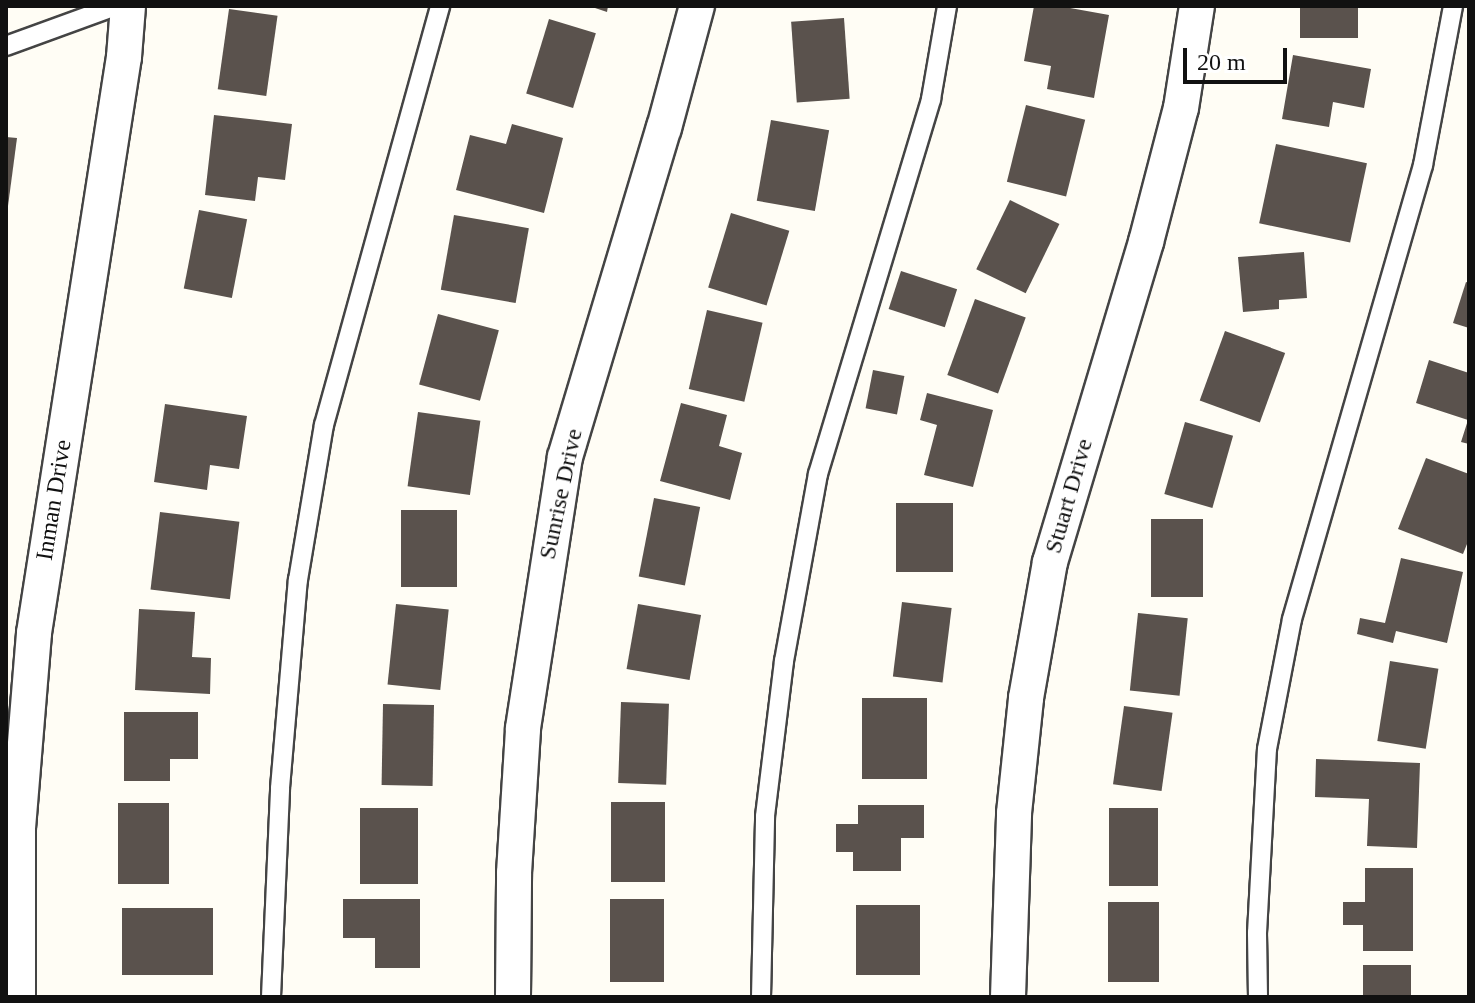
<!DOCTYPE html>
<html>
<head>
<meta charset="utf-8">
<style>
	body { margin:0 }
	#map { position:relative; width:1475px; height:1003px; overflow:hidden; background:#fffdf5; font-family:Georgia,serif }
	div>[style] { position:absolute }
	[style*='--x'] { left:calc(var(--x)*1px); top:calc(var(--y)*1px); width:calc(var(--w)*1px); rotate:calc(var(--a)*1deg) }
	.building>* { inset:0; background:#5a524d; transform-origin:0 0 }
	.roads { filter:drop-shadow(2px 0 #444) drop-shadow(-2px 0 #444) drop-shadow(0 2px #444) drop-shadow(0 -2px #444) }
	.service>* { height:18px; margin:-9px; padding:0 9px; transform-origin:9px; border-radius:9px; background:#fff }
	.minor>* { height:34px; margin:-17px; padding:0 17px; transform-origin:17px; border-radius:17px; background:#fff }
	span { translate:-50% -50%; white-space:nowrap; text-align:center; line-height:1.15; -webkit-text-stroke:8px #fff; paint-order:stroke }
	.street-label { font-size:24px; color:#111 }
	.frame { position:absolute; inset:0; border:8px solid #111; pointer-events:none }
	.scale { position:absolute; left:1183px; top:48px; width:104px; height:36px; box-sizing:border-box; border:4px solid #111; border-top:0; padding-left:10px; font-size:24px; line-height:28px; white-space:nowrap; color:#111; -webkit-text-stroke:6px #fff; paint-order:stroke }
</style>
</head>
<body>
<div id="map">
	<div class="building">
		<div style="clip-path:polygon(589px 6px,608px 6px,607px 12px)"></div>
		<div style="clip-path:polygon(1034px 6px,1059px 6px,1109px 15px,1094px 98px,1047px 89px,1051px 66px,1024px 61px)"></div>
		<div style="left:1300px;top:6px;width:58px;height:32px"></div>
		<div style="left:229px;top:9px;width:49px;height:81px;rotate:8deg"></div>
		<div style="left:844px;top:18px;width:81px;height:53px;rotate:86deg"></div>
		<div style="left:549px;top:19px;width:49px;height:78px;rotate:17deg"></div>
		<div style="clip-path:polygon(1293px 55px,1371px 69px,1364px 108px,1333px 102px,1329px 127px,1282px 119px)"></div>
		<div style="left:1026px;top:105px;width:61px;height:79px;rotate:14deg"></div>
		<div style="clip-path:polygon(214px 115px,292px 124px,285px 180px,258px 177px,255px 201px,205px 195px)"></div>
		<div style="left:771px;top:120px;width:59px;height:82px;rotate:10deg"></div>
		<div style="clip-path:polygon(512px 124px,563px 138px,544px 213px,456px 190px,470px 135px,506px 144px)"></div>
		<div style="clip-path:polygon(6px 137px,17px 138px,8px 206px,6px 206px)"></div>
		<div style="left:1276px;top:144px;width:93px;height:81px;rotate:12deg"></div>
		<div style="left:1010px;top:200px;width:55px;height:77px;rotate:26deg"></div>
		<div style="left:199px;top:210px;width:49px;height:80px;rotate:11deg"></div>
		<div style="left:731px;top:213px;width:61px;height:78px;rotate:17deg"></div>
		<div style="left:454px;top:215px;width:76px;height:76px;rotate:10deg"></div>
		<div style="clip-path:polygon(1304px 252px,1307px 298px,1279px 300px,1279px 309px,1243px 312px,1238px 257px)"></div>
		<div style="left:901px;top:271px;width:59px;height:40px;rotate:18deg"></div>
		<div style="clip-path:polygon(1466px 282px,1469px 283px,1469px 328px,1453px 323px)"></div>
		<div style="left:975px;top:299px;width:54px;height:81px;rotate:20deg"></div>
		<div style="left:707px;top:310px;width:57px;height:81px;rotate:13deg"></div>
		<div style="left:438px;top:314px;width:63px;height:73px;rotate:15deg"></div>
		<div style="left:1225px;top:331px;width:64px;height:74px;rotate:20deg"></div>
		<div style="clip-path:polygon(1429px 360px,1469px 373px,1469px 444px,1461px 442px,1468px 420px,1416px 403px)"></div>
		<div style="left:873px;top:370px;width:32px;height:39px;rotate:11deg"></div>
		<div style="clip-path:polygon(927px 393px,993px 410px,973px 487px,924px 475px,937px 425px,920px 420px)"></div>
		<div style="clip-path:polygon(681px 403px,727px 415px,719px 446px,742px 453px,730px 500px,660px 481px)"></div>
		<div style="clip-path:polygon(165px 404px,247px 416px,239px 469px,210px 465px,207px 490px,154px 482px)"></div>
		<div style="left:418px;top:412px;width:63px;height:75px;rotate:8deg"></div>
		<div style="left:1185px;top:422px;width:50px;height:75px;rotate:16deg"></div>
		<div style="clip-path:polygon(1426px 458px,1469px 474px,1469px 539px,1463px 554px,1398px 529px)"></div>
		<div style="left:654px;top:498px;width:47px;height:80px;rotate:11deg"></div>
		<div style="left:896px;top:503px;width:57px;height:69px"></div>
		<div style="left:401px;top:510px;width:56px;height:77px"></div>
		<div style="left:160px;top:512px;width:80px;height:78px;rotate:7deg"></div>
		<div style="left:1151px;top:519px;width:52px;height:78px"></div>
		<div style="clip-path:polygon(1401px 558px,1463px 572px,1447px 643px,1396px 631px,1393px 643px,1357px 634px,1360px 618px,1385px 623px)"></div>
		<div style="left:902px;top:602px;width:50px;height:75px;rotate:7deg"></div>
		<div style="left:396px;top:604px;width:53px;height:81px;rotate:6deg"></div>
		<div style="left:638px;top:604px;width:64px;height:66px;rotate:10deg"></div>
		<div style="clip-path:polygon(139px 609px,195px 612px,192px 657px,211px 658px,210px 694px,135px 690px)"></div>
		<div style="left:1138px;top:613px;width:50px;height:78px;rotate:6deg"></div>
		<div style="left:1390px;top:661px;width:49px;height:81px;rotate:9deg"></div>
		<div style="left:862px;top:698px;width:65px;height:81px"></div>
		<div style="left:621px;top:702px;width:48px;height:81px;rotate:2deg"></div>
		<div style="left:383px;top:704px;width:51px;height:81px;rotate:1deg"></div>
		<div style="left:1124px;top:706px;width:49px;height:79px;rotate:8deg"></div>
		<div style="clip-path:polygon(124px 712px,198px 712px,198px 759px,170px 759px,170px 781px,124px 781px)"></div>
		<div style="clip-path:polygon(1316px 759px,1420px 763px,1417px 848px,1367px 846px,1369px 799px,1315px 797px)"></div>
		<div style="left:611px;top:802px;width:54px;height:80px"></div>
		<div style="left:118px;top:803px;width:51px;height:81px"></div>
		<div style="clip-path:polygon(858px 805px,924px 805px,924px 838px,901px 838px,901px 871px,853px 871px,853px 852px,836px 852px,836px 824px,858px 824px)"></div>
		<div style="left:360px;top:808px;width:58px;height:76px"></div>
		<div style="left:1109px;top:808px;width:49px;height:78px"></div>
		<div style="clip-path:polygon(1365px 868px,1413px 868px,1413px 951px,1363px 951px,1363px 925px,1343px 925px,1343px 902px,1365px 902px)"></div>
		<div style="clip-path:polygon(343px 899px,420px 899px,420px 968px,375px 968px,375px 938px,343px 938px)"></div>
		<div style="left:610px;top:899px;width:54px;height:83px"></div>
		<div style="left:1108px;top:902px;width:51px;height:80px"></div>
		<div style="left:856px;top:905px;width:64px;height:70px"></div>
		<div style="left:122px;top:908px;width:91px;height:67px"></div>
		<div style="left:1363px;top:965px;width:48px;height:32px"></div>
	</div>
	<div class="roads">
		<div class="service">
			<div style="--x:6;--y:46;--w:117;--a:-20"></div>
			<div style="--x:271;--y:997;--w:209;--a:-87.5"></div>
			<div style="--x:280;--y:788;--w:209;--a:-85.1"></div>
			<div style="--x:298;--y:580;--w:157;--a:-80.5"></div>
			<div style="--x:324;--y:425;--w:435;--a:-74.5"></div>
			<div style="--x:761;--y:997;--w:181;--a:-88.7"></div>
			<div style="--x:765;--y:816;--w:156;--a:-83"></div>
			<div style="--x:784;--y:661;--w:190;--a:-79.7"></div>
			<div style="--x:818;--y:474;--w:392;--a:-73.2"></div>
			<div style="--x:931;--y:99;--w:94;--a:-80.2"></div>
			<div style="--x:1258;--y:997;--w:64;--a:-90.9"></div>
			<div style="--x:1257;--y:933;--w:184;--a:-86.9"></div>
			<div style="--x:1267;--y:749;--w:132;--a:-79.1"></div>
			<div style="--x:1292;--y:619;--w:473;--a:-73.9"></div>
			<div style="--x:1423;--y:165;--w:162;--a:-79.3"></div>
		</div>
		<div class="minor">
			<div style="--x:18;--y:997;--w:169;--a:-90"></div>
			<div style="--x:18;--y:828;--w:196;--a:-85.3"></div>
			<div style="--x:34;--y:633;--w:583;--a:-81.12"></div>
			<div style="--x:124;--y:57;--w:51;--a:-85.5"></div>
			<div style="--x:513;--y:997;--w:124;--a:-89.5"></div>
			<div style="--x:514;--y:873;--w:145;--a:-86.4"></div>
			<div style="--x:523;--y:728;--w:274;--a:-81.2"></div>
			<div style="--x:565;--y:457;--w:344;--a:-73.3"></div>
			<div style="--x:664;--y:128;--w:126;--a:-74.9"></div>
			<div style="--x:1008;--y:997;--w:184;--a:-88.1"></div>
			<div style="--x:1014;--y:813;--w:116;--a:-84"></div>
			<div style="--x:1026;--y:698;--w:138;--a:-80"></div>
			<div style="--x:1050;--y:562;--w:334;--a:-73.3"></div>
			<div style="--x:1146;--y:242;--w:138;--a:-75.4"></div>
			<div style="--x:1181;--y:108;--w:103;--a:-81.1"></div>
		</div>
	</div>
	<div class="street-label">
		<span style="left:561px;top:494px;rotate:-78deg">Sunrise Drive</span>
		<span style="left:1069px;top:496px;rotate:-74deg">Stuart Drive</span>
		<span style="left:54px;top:500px;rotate:-81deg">Inman Drive</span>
	</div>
	<div class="frame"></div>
	<div class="scale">20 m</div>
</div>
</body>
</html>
